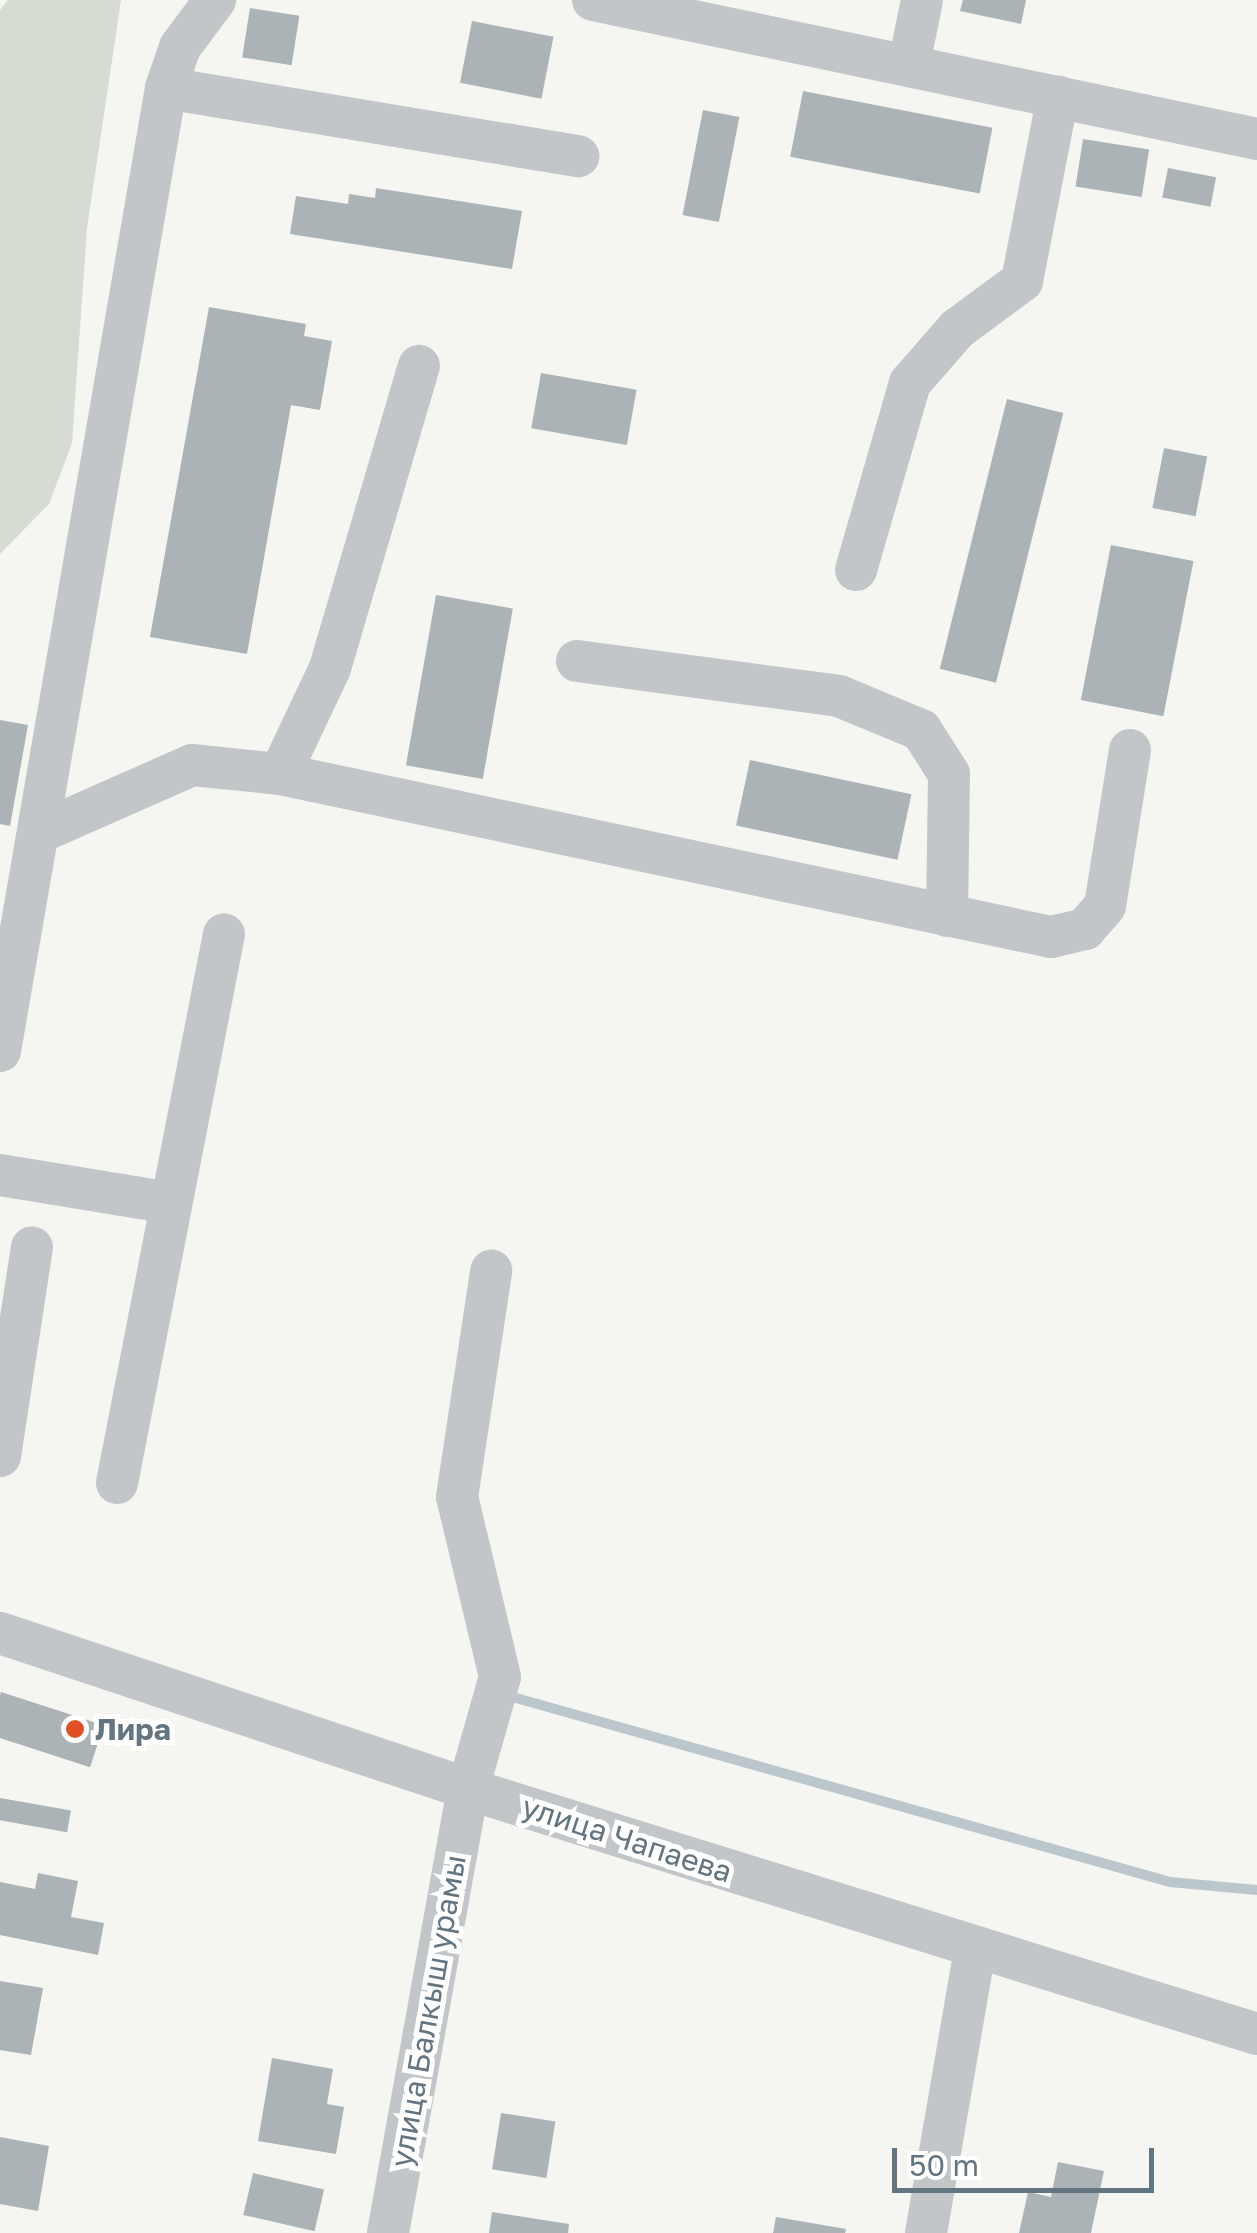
<!DOCTYPE html>
<html>
<head>
<meta charset="utf-8">
<style>
	body { margin:0 }
	#map { position:relative; width:1257px; height:2233px; overflow:hidden; background:#f5f5f1; font-family:"Golos Text",sans-serif }
	div>[style] { position:absolute }
	[style*='--x'] { left:calc(var(--x)*1px); top:calc(var(--y)*1px); width:calc(var(--w)*1px); rotate:calc(var(--a)*1deg) }
	.green>* { inset:0; background:#d6dcd2 }
	.stream>* { height:10px; margin:-5px; padding:0 5px; transform-origin:5px; border-radius:5px; background:#bbc7cc }
	.building>* { inset:0; background:#abb3b7; transform-origin:0 0 }
	.minor>* { height:42px; margin:-21px; padding:0 21px; transform-origin:21px; border-radius:21px; background:#c2c6c9 }
	.dots>* { width:28px; height:28px; translate:-50% -50%; box-sizing:border-box; border:5px solid #fff; border-radius:50% }
	span { translate:-50% -50%; white-space:nowrap; text-align:center; line-height:1.15; -webkit-text-stroke:10px #fff; paint-order:stroke }
	.poi-label { font-size:30px; color:#647582; font-weight:700 }
	.left { translate:0 -50%; text-align:left }
	.street-label { font-size:30px; color:#647582 }
	.scale { position:absolute; left:892px; top:2148px; width:262px; height:45px; box-sizing:border-box; border:5px solid #647582; border-top:0; padding-left:12px; font-size:30px; line-height:35px; white-space:nowrap; color:#647582; -webkit-text-stroke:8px #fff; paint-order:stroke }
</style>
</head>
<body>
<div id="map">
	<div class="green">
		<div style="clip-path:polygon(8px 0,121px 0,87px 228px,72px 443px,49px 504px,0 554px,0 10px)"></div>
	</div>
	<div class="stream">
		<div style="--x:516;--y:1698;--w:679;--a:15.71"></div>
		<div style="--x:1170;--y:1882;--w:87;--a:5.3"></div>
	</div>
	<div class="building">
		<div style="clip-path:polygon(963px 0,1026px 0,1021px 24px,960px 11px)"></div>
		<div style="left:250px;top:8px;width:50px;height:50px;rotate:9deg"></div>
		<div style="left:472px;top:21px;width:83px;height:63px;rotate:11deg"></div>
		<div style="left:803px;top:91px;width:193px;height:67px;rotate:11deg"></div>
		<div style="left:703px;top:110px;width:37px;height:107px;rotate:11deg"></div>
		<div style="left:1083px;top:139px;width:67px;height:48px;rotate:9deg"></div>
		<div style="left:1168px;top:168px;width:49px;height:30px;rotate:11deg"></div>
		<div style="clip-path:polygon(376px 188px,522px 211px,512px 269px,290px 234px,296px 196px,348px 204px,349px 194px,375px 198px)"></div>
		<div style="clip-path:polygon(209px 307px,306px 324px,304px 336px,332px 341px,320px 410px,291px 405px,247px 654px,150px 637px)"></div>
		<div style="left:541px;top:373px;width:97px;height:56px;rotate:10deg"></div>
		<div style="left:1007px;top:399px;width:58px;height:278px;rotate:14deg"></div>
		<div style="left:1164px;top:448px;width:44px;height:61px;rotate:11deg"></div>
		<div style="left:1111px;top:545px;width:84px;height:158px;rotate:11deg"></div>
		<div style="left:436px;top:595px;width:78px;height:173px;rotate:10deg"></div>
		<div style="clip-path:polygon(0 720px,28px 725px,10px 826px,0 824px)"></div>
		<div style="left:750px;top:760px;width:165px;height:67px;rotate:12deg"></div>
		<div style="left:1px;top:1692px;width:108px;height:44px;rotate:18deg"></div>
		<div style="left:0;top:1798px;width:72px;height:22px;rotate:10deg"></div>
		<div style="clip-path:polygon(38px 1873px,78px 1881px,71px 1917px,104px 1923px,98px 1955px,0 1935px,0 1882px,35px 1889px)"></div>
		<div style="clip-path:polygon(0 1981px,43px 1988px,31px 2055px,0 2050px)"></div>
		<div style="clip-path:polygon(272px 2058px,333px 2069px,327px 2104px,344px 2107px,336px 2154px,258px 2141px)"></div>
		<div style="left:501px;top:2113px;width:55px;height:57px;rotate:9deg"></div>
		<div style="clip-path:polygon(0 2137px,49px 2146px,38px 2211px,0 2204px)"></div>
		<div style="clip-path:polygon(1058px 2162px,1104px 2171px,1091px 2233px,1019px 2233px,1028px 2192px,1051px 2197px)"></div>
		<div style="left:253px;top:2173px;width:73px;height:43px;rotate:13deg"></div>
		<div style="clip-path:polygon(492px 2212px,569px 2224px,568px 2233px,489px 2233px)"></div>
		<div style="clip-path:polygon(776px 2217px,846px 2229px,845px 2233px,773px 2233px)"></div>
	</div>
	<div class="minor">
		<div style="--x:593;--y:0;--w:678;--a:11.82"></div>
		<div style="--x:909;--y:64;--w:65;--a:-78.5"></div>
		<div style="--x:166;--y:88;--w:418;--a:9.4"></div>
		<div style="--x:856;--y:570;--w:195;--a:-73.9"></div>
		<div style="--x:910;--y:383;--w:72;--a:-49"></div>
		<div style="--x:957;--y:329;--w:81;--a:-36.4"></div>
		<div style="--x:1022;--y:281;--w:188;--a:-79"></div>
		<div style="--x:577;--y:661;--w:264;--a:7.6"></div>
		<div style="--x:839;--y:696;--w:89;--a:22.5"></div>
		<div style="--x:921;--y:730;--w:52;--a:57.5"></div>
		<div style="--x:949;--y:774;--w:142;--a:90.8"></div>
		<div style="--x:280;--y:774;--w:117;--a:-64.7"></div>
		<div style="--x:330;--y:668;--w:315;--a:-73.6"></div>
		<div style="--x:38;--y:833;--w:168;--a:-23.8"></div>
		<div style="--x:192;--y:765;--w:88;--a:5.8"></div>
		<div style="--x:280;--y:774;--w:788;--a:11.94"></div>
		<div style="--x:1051;--y:937;--w:35;--a:-13"></div>
		<div style="--x:1085;--y:929;--w:30;--a:-49"></div>
		<div style="--x:1105;--y:906;--w:158;--a:-80.9"></div>
		<div style="--x:0;--y:1051;--w:977;--a:-80.22"></div>
		<div style="--x:166;--y:88;--w:43;--a:-71.1"></div>
		<div style="--x:180;--y:47;--w:59;--a:-53.3"></div>
		<div style="--x:0;--y:1175;--w:173;--a:9.3"></div>
		<div style="--x:0;--y:1456;--w:211;--a:-81.3"></div>
		<div style="--x:117;--y:1483;--w:559;--a:-78.97"></div>
		<div style="--x:0;--y:1633;--w:493;--a:18.4"></div>
		<div style="--x:468;--y:1789;--w:826;--a:17.25"></div>
		<div style="--x:388;--y:2233;--w:451;--a:-79.8"></div>
		<div style="--x:468;--y:1789;--w:116;--a:-74.1"></div>
		<div style="--x:500;--y:1677;--w:185;--a:-103.4"></div>
		<div style="--x:457;--y:1497;--w:229;--a:-81.4"></div>
		<div style="--x:926;--y:2233;--w:287;--a:-80.2"></div>
	</div>
	<div class="dots">
		<div style="left:75px;top:1729px;background:#e24f24"></div>
	</div>
	<div class="poi-label">
		<span class="left" style="left:95px;top:1729px">Лира</span>
	</div>
	<div class="street-label">
		<span style="left:627px;top:1839px;rotate:18deg">улица Чапаева</span>
		<span style="left:428px;top:2011px;rotate:-80deg">улица Балкыш урамы</span>
	</div>
	<div class="scale">50 m</div>
</div>
</body>
</html>
